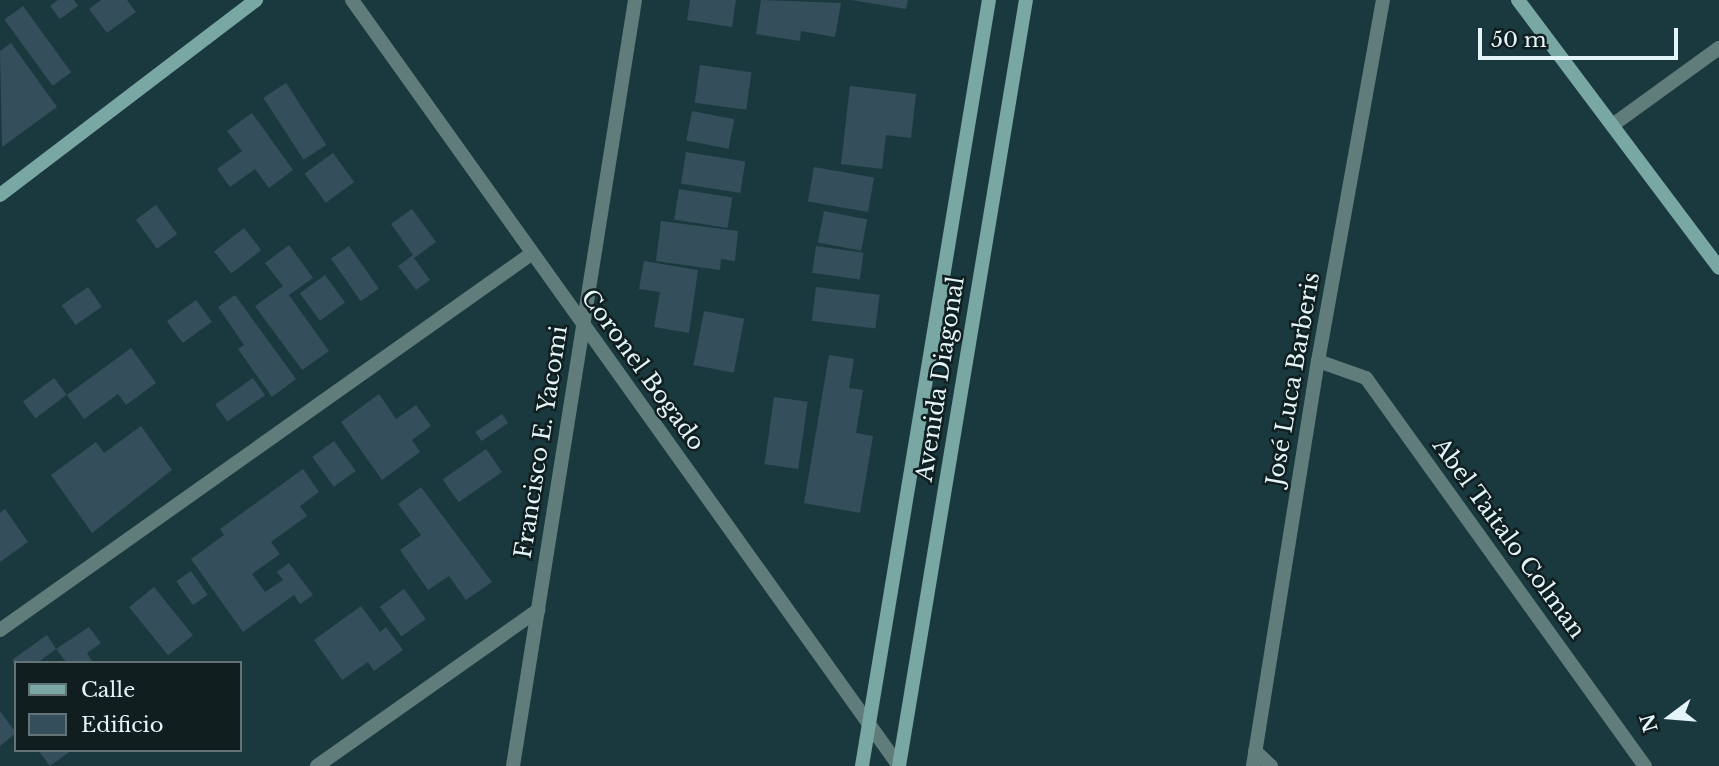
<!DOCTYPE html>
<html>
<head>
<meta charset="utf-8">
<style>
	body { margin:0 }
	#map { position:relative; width:1719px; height:766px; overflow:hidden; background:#19393e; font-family:"Libre Baskerville",serif }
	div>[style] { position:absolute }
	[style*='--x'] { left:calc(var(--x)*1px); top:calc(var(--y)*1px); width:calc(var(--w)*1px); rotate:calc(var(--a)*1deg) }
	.building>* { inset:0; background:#354e5c; transform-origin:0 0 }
	.street>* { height:14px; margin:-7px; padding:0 7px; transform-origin:7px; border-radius:7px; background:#617d7b }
	.secondary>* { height:14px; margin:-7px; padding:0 7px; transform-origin:7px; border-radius:7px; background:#79a7a3 }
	span { translate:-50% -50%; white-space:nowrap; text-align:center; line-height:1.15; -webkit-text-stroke:5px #101e20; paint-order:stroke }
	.street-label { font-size:23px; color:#e3f5f8 }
	.legend { position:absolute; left:14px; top:661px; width:228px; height:91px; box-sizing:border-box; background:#101e20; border:2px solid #647476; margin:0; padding:9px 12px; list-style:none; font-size:21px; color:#e3f5f8 }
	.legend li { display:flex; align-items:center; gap:14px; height:35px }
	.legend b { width:35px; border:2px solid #647476 }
	.north { position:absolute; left:1635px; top:682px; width:70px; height:70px; -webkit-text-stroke:5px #101e20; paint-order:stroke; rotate:254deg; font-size:19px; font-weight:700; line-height:28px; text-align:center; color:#e3f5f8 }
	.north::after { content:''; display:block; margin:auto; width:24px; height:32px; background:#e3f5f8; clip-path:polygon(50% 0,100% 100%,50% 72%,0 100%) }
	.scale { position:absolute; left:1478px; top:28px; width:200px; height:32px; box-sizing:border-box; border:4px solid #e3f5f8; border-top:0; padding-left:9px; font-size:21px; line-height:24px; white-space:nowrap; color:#e3f5f8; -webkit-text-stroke:5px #101e20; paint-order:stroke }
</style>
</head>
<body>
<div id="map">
	<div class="building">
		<div style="clip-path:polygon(58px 0,74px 0,78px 6px,60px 19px,50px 6px)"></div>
		<div style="clip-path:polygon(101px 0,127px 0,136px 12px,107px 33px,89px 9px)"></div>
		<div style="clip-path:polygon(690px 0,736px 0,732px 27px,687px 20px)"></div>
		<div style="clip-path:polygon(761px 0,841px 3px,835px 37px,801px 31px,800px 41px,756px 34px)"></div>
		<div style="clip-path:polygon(851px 0,908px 0,906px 9px)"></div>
		<div style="left:23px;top:6px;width:82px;height:23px;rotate:54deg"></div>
		<div style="clip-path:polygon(11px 43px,57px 107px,2px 147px,0 51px)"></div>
		<div style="left:700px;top:65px;width:52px;height:38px;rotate:8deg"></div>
		<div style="left:286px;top:83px;width:74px;height:27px;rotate:57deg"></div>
		<div style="clip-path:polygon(850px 86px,916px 94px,911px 138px,886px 135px,882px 169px,841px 164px)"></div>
		<div style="left:692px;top:111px;width:43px;height:30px;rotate:11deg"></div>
		<div style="clip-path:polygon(252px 113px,293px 170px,269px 188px,255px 169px,230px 187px,217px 169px,242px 151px,227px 131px)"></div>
		<div style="left:686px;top:152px;width:60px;height:32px;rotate:9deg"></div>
		<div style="left:333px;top:153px;width:36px;height:35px;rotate:54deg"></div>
		<div style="left:814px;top:167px;width:61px;height:35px;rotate:10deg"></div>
		<div style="left:679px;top:189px;width:54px;height:31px;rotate:9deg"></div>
		<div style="left:156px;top:205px;width:36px;height:25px;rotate:54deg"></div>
		<div style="clip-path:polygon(412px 209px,436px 242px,414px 258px,430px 280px,416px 290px,398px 266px,413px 255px,391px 224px)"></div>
		<div style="left:824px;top:211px;width:44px;height:32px;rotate:11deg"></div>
		<div style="clip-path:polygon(661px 221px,738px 231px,735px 261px,721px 259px,720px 270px,656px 261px)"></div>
		<div style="left:244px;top:228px;width:28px;height:38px;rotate:52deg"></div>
		<div style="clip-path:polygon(289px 245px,313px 278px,289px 295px,329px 351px,302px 370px,255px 306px,283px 286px,265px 263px)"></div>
		<div style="left:349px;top:246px;width:52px;height:22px;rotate:55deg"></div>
		<div style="left:816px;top:246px;width:48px;height:27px;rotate:8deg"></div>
		<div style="clip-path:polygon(644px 261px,698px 270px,689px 333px,654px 327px,660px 292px,639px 289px)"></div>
		<div style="left:325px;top:275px;width:34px;height:31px;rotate:54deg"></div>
		<div style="left:88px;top:287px;width:24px;height:32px;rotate:55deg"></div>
		<div style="left:816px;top:287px;width:64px;height:34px;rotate:7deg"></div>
		<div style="clip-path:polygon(235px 295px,296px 379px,272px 397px,238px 349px,244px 345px,218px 307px)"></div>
		<div style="left:196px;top:300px;width:27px;height:36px;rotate:54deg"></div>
		<div style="left:704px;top:311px;width:41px;height:55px;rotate:11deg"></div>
		<div style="clip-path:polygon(131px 348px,156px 383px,126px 405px,118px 394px,84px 419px,67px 395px)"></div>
		<div style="clip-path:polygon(829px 355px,854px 359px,849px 388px,863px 390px,856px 433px,873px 436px,860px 513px,804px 503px)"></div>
		<div style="left:54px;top:378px;width:21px;height:39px;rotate:53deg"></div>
		<div style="left:253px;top:378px;width:21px;height:46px;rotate:55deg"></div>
		<div style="clip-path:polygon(379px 394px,396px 419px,416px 405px,431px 426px,412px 440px,420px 452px,382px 480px,341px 422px)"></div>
		<div style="left:774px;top:397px;width:34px;height:68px;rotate:8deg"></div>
		<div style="left:502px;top:414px;width:11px;height:32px;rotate:56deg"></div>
		<div style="clip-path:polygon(141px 426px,172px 470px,92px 533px,51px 475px,96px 442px,104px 453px)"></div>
		<div style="left:334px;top:441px;width:37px;height:27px;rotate:54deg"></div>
		<div style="left:486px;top:449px;width:28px;height:53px;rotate:55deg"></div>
		<div style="clip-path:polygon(303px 469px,319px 492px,300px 506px,307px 516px,271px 542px,280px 554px,252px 574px,265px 592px,283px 580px,277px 572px,289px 563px,313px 595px,300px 604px,294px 595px,243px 632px,191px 559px,224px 535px,220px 529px)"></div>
		<div style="clip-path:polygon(421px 487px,492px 582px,466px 600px,449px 576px,428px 590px,400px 550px,421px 535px,398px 504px)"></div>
		<div style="clip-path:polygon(5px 509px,28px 542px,0 562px,0 513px)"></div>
		<div style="left:191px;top:571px;width:29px;height:18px;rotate:55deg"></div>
		<div style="left:154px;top:587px;width:62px;height:32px;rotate:51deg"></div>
		<div style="left:404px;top:589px;width:37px;height:30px;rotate:54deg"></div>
		<div style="clip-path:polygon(361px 606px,380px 632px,386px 627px,403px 650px,374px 671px,368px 662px,342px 680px,314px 640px)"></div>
		<div style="clip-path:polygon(89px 627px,101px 643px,87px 653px,93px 663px,67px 663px,56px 649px)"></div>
		<div style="clip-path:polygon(47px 635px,56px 649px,37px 663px,14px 663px,12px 660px)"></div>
		<div style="clip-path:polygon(0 711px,16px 733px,0 746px)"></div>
		<div style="clip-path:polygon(38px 750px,72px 750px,50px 766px)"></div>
	</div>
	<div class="street">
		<div style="--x:352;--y:0;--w:941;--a:54.47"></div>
		<div style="--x:1614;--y:124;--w:130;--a:-35.9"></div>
		<div style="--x:1318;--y:361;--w:51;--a:19.5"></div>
		<div style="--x:1366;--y:378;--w:478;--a:54.3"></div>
		<div style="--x:0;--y:630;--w:651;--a:-35.3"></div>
		<div style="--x:1255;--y:751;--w:22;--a:43"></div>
		<div style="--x:317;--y:766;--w:271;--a:-35.2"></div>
		<div style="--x:513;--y:766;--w:776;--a:-80.95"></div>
		<div style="--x:1253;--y:766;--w:410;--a:-80.9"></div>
		<div style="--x:1318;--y:361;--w:367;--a:-79.8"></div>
	</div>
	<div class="secondary">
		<div style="--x:1518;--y:0;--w:335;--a:53.1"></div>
		<div style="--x:0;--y:195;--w:322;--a:-37.3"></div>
		<div style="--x:862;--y:766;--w:776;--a:-80.59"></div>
		<div style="--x:899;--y:766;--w:776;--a:-80.59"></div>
	</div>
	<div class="street-label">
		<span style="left:643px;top:370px;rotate:54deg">Coronel Bogado</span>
		<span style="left:940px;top:379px;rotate:-81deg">Avenida Diagonal</span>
		<span style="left:1293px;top:379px;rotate:-80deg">José Luca Barberis</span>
		<span style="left:541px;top:442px;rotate:-81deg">Francisco E. Yacomi</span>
		<span style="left:1509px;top:538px;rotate:54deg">Abel Taitalo Colman</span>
	</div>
	<ul class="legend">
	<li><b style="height:9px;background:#79a7a3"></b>Calle</li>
	<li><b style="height:19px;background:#354e5c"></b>Edificio</li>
	</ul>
	<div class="north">N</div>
	<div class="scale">50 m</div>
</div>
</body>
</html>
